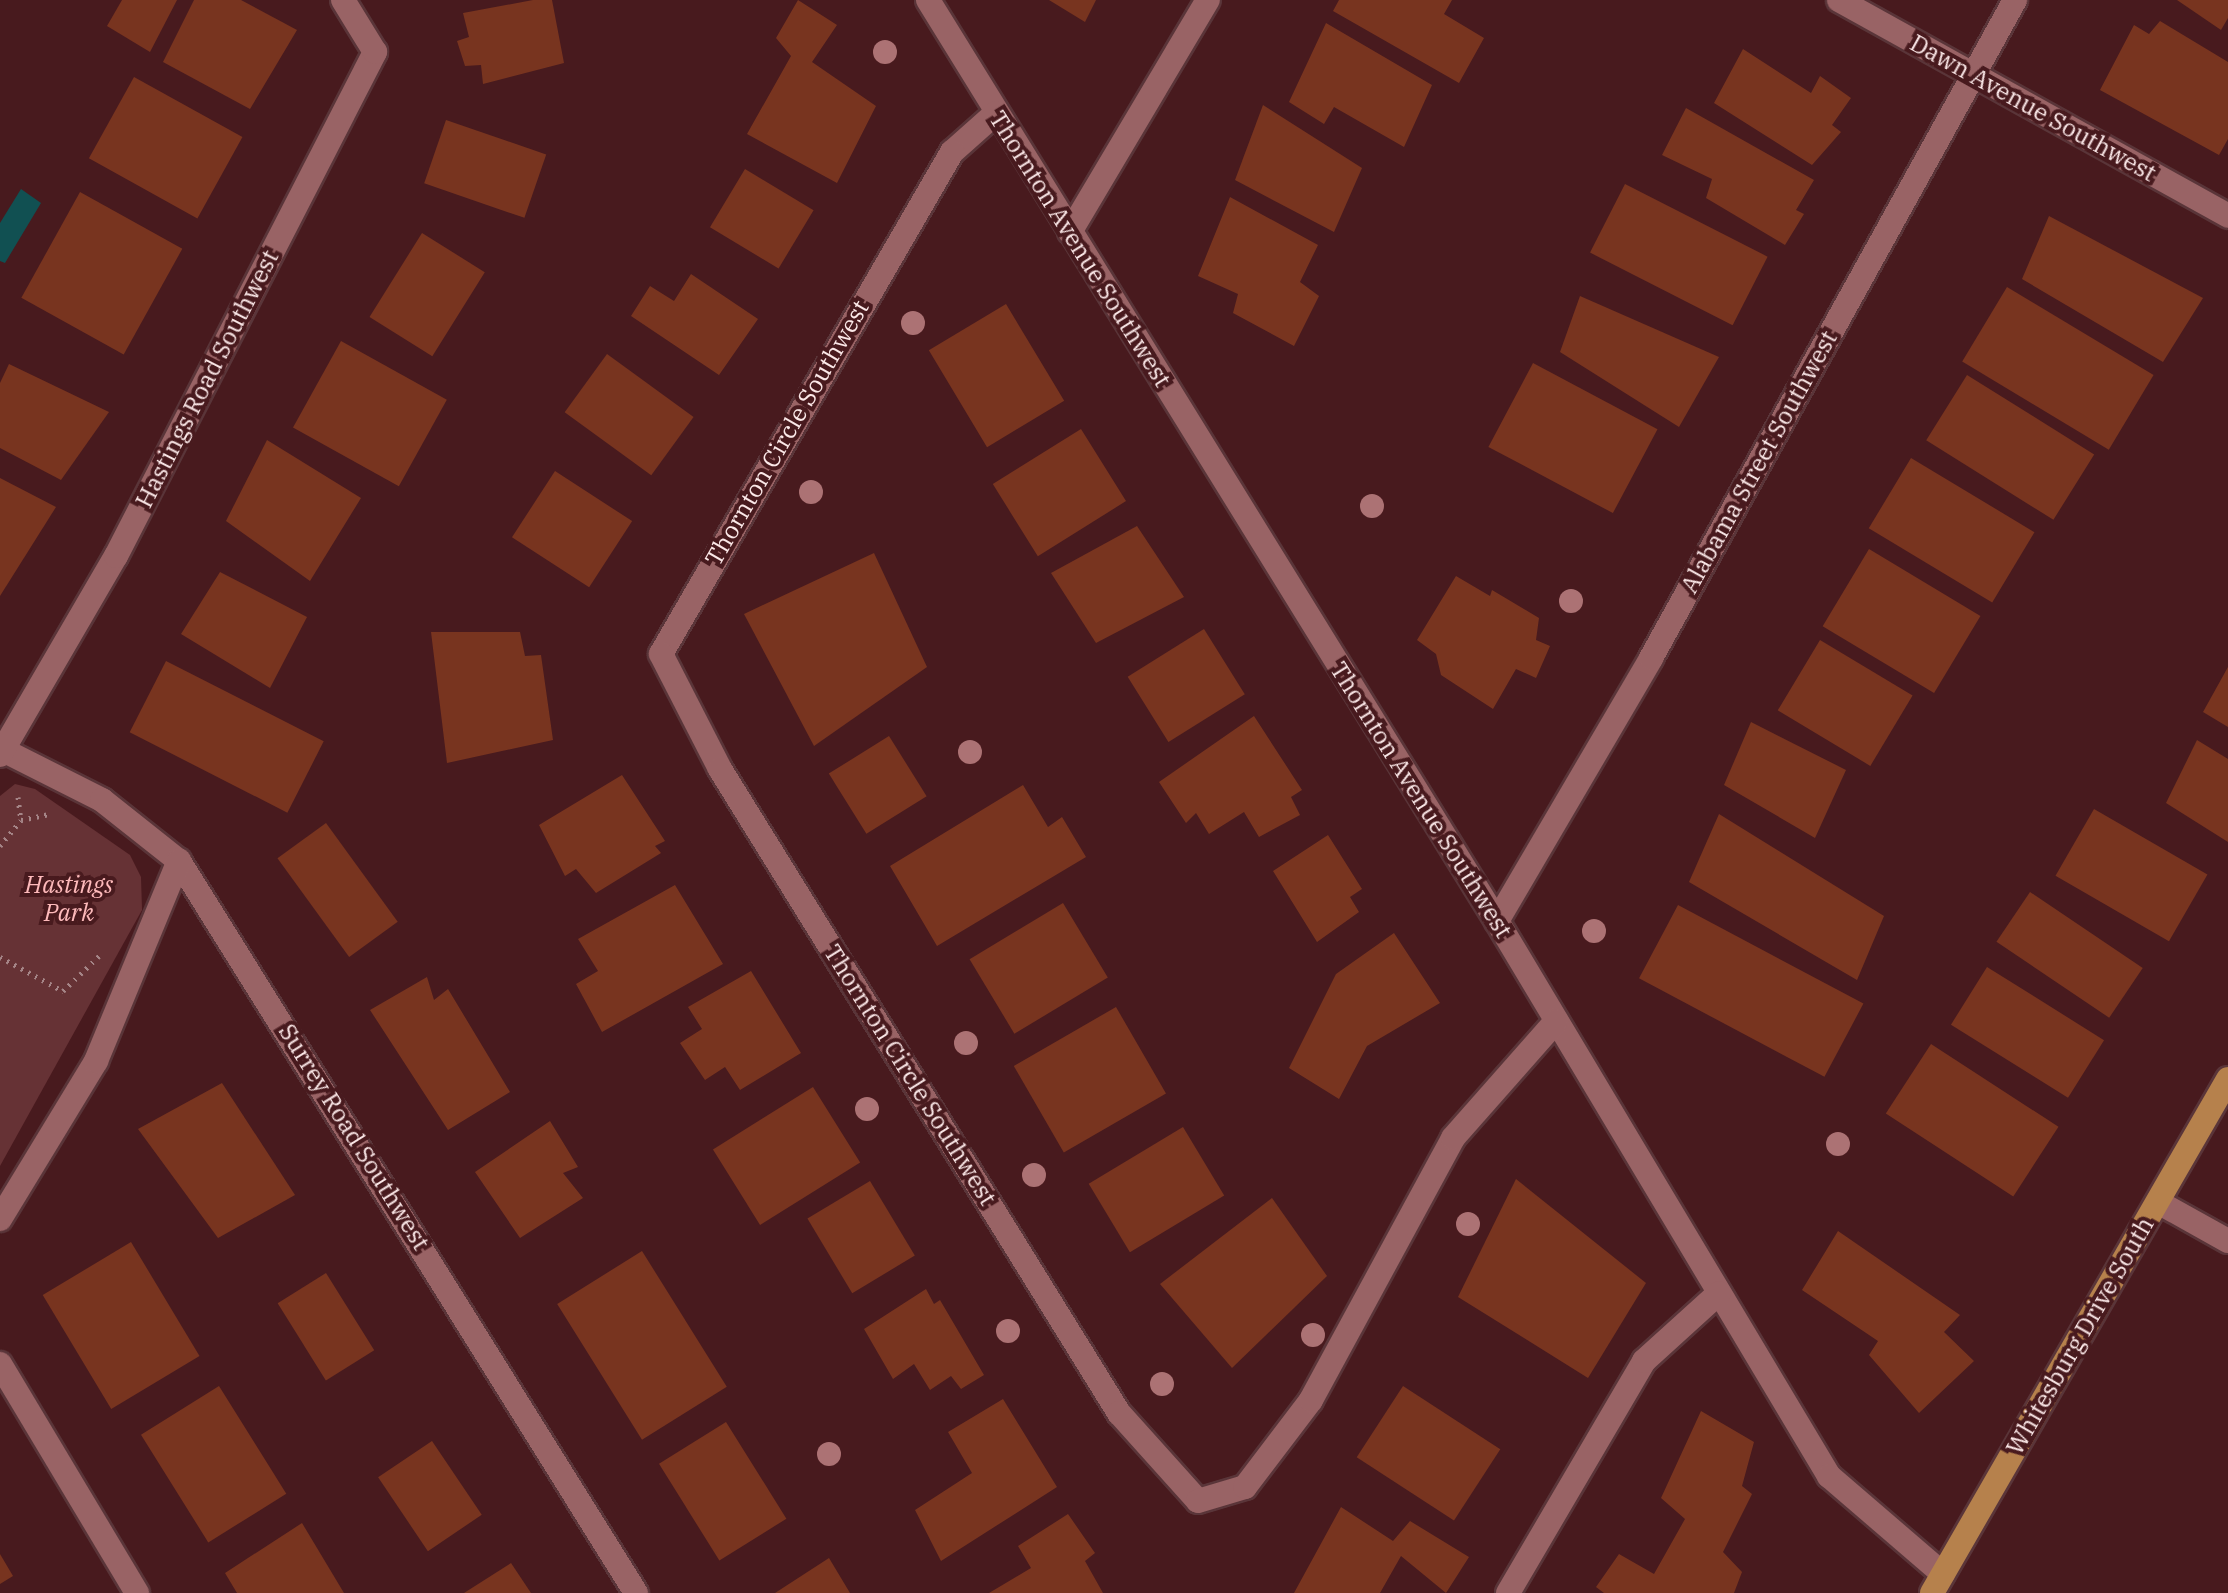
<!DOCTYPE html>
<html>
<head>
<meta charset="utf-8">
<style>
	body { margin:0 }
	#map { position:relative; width:2228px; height:1593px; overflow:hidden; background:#481a1e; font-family:"IBM Plex Serif",serif }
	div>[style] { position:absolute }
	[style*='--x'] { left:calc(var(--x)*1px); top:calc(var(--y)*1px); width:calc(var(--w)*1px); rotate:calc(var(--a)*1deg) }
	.green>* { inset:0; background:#663235 }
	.water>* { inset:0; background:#115052 }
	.building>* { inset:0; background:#78341f; transform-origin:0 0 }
	.path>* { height:5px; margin-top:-2.5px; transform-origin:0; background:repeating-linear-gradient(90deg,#a58587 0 2px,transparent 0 8px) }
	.roads { filter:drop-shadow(2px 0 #5a3539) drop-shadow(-2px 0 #5a3539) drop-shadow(0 2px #5a3539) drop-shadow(0 -2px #5a3539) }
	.minor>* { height:24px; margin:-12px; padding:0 12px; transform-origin:12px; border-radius:12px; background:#996365 }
	.major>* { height:24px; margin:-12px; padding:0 12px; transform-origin:12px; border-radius:12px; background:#b6814c }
	.trees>* { width:24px; height:24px; margin:-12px; border-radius:50%; background:#ac7274 }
	span { translate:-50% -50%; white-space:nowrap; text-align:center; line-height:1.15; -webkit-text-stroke:8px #481a1e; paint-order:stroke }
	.street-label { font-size:24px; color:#fbe8e8 }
	.park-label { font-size:24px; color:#febabb; font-style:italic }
</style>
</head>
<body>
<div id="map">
	<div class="green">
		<div style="clip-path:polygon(15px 784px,35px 789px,130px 855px,141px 877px,142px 910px,0 1166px,0 796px)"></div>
	</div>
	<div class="water">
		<div style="clip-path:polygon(21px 189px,41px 203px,5px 263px,0 261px,0 223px)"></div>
	</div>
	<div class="building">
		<div style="clip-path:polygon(122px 0,177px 0,150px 52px,107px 26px)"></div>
		<div style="clip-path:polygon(194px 0,241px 0,297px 30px,250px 109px,163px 62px)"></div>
		<div style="clip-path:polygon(533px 0,552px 0,564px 63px,483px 84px,481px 65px,465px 66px,457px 41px,469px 37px,463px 13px)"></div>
		<div style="clip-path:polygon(798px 0,837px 25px,812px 62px,876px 106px,837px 183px,747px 134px,791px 56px,776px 38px)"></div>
		<div style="clip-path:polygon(1049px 0,1096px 0,1085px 22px)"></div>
		<div style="clip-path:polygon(1339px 0,1452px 0,1444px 14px,1484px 38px,1459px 83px,1333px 11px)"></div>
		<div style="clip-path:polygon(2177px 0,2228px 0,2228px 18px,2221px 30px)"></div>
		<div style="clip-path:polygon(2160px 21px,2228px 62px,2228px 139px,2219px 155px,2100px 90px,2134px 25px,2149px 34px)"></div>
		<div style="clip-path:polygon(1326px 23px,1432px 85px,1404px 147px,1334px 107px,1324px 124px,1289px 102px)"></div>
		<div style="clip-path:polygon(1743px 49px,1811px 93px,1820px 76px,1851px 98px,1832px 125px,1841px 132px,1812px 165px,1714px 103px)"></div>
		<div style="left:134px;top:77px;width:124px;height:93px;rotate:29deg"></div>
		<div style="clip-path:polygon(1263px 105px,1362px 168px,1334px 232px,1235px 180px)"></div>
		<div style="clip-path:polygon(1686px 108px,1814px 180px,1796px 210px,1804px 214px,1785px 245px,1706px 198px,1712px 179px,1662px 155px)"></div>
		<div style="left:446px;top:120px;width:106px;height:67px;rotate:19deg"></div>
		<div style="left:745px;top:169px;width:80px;height:68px;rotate:31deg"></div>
		<div style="left:1625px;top:184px;width:160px;height:77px;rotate:27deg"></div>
		<div style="left:80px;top:192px;width:117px;height:121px;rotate:29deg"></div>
		<div style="clip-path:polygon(1230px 197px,1318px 245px,1300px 282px,1319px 296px,1294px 346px,1233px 313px,1238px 294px,1198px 276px)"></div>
		<div style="clip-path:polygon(2049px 216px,2203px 298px,2163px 362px,2022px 279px)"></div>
		<div style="left:422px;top:233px;width:74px;height:99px;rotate:32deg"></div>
		<div style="clip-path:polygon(691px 274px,758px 319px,719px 375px,631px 316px,650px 286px,674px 301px)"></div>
		<div style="left:2007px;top:287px;width:171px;height:87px;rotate:31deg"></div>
		<div style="clip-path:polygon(1580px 296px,1719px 357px,1679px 427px,1560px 352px)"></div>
		<div style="left:1006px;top:304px;width:113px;height:90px;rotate:59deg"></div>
		<div style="left:341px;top:341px;width:121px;height:99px;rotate:29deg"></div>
		<div style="left:607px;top:354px;width:107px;height:72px;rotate:36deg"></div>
		<div style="left:1533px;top:363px;width:141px;height:95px;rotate:28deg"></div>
		<div style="clip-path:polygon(9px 364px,109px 412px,61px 480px,0 448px,0 383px)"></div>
		<div style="left:1967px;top:375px;width:150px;height:77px;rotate:32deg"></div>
		<div style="left:1081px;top:429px;width:85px;height:104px;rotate:58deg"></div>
		<div style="clip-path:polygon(267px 440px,361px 498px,310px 581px,226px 521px)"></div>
		<div style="left:1911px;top:458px;width:144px;height:82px;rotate:31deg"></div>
		<div style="left:555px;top:471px;width:92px;height:79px;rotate:33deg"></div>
		<div style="clip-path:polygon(0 478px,56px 507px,0 596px)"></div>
		<div style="clip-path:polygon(1137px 526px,1184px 597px,1096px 643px,1051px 573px)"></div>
		<div style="left:1869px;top:549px;width:130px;height:90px;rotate:31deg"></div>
		<div style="clip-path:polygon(874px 553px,927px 667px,814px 746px,744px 614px)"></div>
		<div style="clip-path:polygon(220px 572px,307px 617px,270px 688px,181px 634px)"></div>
		<div style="clip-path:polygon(1456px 576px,1490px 596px,1492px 590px,1539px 618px,1536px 640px,1550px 646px,1536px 678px,1516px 669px,1493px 709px,1441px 675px,1436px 654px,1417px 640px)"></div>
		<div style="left:1204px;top:629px;width:77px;height:90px;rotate:58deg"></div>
		<div style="clip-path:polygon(431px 632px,520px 632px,525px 656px,541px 655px,553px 740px,447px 763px)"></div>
		<div style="left:1820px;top:640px;width:108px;height:82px;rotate:31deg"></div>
		<div style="left:166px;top:661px;width:177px;height:80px;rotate:27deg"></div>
		<div style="clip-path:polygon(2228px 667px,2228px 727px,2203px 712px)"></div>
		<div style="clip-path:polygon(1254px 716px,1302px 790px,1291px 797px,1300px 815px,1259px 837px,1244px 812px,1209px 834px,1196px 813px,1186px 823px,1159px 782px)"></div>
		<div style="clip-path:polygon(1751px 722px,1846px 770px,1815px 838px,1724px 785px)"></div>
		<div style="left:889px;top:736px;width:71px;height:71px;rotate:58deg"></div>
		<div style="clip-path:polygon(2197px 740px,2228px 759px,2228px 842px,2166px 803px)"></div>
		<div style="clip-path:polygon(622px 775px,665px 841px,655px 846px,661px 853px,596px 893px,576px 869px,565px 876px,539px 825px)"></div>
		<div style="clip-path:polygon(1023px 785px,1048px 827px,1062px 817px,1086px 857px,937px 946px,890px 866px)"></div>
		<div style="left:2094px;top:809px;width:131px;height:77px;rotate:30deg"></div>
		<div style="clip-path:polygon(1719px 814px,1884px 916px,1857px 980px,1689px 882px)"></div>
		<div style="left:326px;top:823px;width:122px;height:60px;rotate:54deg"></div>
		<div style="clip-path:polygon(1328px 835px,1362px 889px,1350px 897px,1359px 912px,1317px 942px,1273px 871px)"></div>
		<div style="clip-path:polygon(675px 885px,723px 964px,602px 1032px,576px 984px,598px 971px,578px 939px)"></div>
		<div style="left:2030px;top:892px;width:136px;height:60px;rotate:34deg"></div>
		<div style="left:1063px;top:903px;width:87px;height:109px;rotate:59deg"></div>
		<div style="left:1678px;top:905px;width:210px;height:83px;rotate:28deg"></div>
		<div style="clip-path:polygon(1394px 933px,1440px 1003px,1367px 1046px,1339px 1099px,1289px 1068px,1336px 974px)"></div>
		<div style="left:1987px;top:967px;width:138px;height:68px;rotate:32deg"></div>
		<div style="clip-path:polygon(751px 971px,801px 1053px,740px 1090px,725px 1067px,705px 1080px,680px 1043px,702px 1029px,688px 1007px)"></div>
		<div style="clip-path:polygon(427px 977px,434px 1000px,448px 989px,510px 1092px,448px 1130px,370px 1010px)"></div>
		<div style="left:1116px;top:1007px;width:100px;height:118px;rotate:60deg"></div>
		<div style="left:1931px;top:1044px;width:152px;height:83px;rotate:33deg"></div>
		<div style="clip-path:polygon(222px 1083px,295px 1195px,218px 1238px,138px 1129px)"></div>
		<div style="left:813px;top:1087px;width:89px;height:118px;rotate:58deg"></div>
		<div style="clip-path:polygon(550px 1121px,578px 1167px,563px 1173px,583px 1198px,520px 1238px,475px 1172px)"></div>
		<div style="left:1183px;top:1127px;width:80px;height:110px;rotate:59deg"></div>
		<div style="clip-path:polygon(1516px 1179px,1646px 1283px,1588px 1378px,1458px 1297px)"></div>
		<div style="left:870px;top:1181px;width:87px;height:73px;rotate:59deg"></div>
		<div style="clip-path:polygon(1272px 1198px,1327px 1276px,1232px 1368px,1160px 1284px)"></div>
		<div style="clip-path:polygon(1838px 1231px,1960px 1315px,1944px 1332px,1974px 1361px,1919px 1413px,1869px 1355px,1878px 1341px,1802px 1290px)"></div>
		<div style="left:131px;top:1242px;width:133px;height:103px;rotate:59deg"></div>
		<div style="left:642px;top:1251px;width:160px;height:100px;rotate:58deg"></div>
		<div style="left:326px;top:1273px;width:91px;height:57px;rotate:58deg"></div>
		<div style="clip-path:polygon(926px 1289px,934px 1304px,940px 1300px,984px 1375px,961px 1389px,951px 1376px,930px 1390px,914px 1364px,893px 1379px,864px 1329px)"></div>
		<div style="left:219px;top:1386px;width:127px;height:92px;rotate:58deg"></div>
		<div style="left:1403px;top:1386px;width:116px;height:85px;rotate:33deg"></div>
		<div style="clip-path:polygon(1003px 1399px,1057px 1487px,941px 1561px,915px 1510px,972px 1473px,948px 1432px)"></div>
		<div style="clip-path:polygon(1701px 1411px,1754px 1442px,1742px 1486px,1752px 1494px,1723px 1552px,1742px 1572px,1734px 1593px,1604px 1593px,1596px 1587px,1619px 1554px,1654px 1574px,1685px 1519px,1661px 1498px)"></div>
		<div style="left:726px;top:1422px;width:114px;height:79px;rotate:58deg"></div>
		<div style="left:432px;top:1441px;width:89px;height:65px;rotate:56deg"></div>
		<div style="clip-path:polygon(1341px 1507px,1393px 1541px,1410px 1521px,1469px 1557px,1446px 1593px,1401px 1556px,1380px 1593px,1294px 1593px)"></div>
		<div style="clip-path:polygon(1068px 1514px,1095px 1553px,1085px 1561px,1103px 1593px,989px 1593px,1031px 1568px,1018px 1546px)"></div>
		<div style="clip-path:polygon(302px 1523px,344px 1593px,237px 1593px,225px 1573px)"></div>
		<div style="clip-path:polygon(0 1554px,13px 1576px,0 1584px)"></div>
		<div style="clip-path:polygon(829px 1558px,850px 1593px,775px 1593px)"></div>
		<div style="clip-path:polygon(511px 1563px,531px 1593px,464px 1593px)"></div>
	</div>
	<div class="path">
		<div style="--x:18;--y:797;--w:23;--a:83"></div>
		<div style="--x:0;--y:846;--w:33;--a:-51"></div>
		<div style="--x:21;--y:820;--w:30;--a:-12"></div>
		<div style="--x:0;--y:957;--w:72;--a:28.4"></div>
		<div style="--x:63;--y:991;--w:53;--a:-44.2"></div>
	</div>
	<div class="roads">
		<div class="minor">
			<div style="--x:928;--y:0;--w:1083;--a:58.29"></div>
			<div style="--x:1497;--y:921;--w:647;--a:59.11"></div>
			<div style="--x:1829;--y:1476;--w:150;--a:40.7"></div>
			<div style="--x:1839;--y:0;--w:445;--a:29"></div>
			<div style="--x:996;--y:113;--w:59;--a:138.4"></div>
			<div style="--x:952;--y:152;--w:580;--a:120.1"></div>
			<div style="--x:661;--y:654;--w:129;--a:62.8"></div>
			<div style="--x:720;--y:769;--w:758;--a:58.22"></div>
			<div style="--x:1119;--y:1413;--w:118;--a:48.1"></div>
			<div style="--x:1198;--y:1501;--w:49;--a:-16.6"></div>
			<div style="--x:1245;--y:1487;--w:109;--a:-52.8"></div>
			<div style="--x:1311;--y:1400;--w:298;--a:-61.5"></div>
			<div style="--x:1453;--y:1138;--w:156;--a:-48.6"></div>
			<div style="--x:1070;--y:232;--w:270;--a:-59.3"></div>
			<div style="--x:3;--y:750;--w:111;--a:26.8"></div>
			<div style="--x:102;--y:800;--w:98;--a:38.4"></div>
			<div style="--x:179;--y:861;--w:863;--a:58.02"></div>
			<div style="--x:0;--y:755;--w:230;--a:-59.8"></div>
			<div style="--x:116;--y:556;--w:567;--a:-62.8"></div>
			<div style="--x:375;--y:52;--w:61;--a:-121.6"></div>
			<div style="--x:1497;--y:921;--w:305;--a:-59.6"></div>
			<div style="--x:1651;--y:658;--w:752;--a:-61.05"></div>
			<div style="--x:2158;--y:1202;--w:80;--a:29.1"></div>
			<div style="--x:0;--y:1219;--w:185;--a:-58.7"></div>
			<div style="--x:96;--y:1061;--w:217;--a:-67.5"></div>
			<div style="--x:0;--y:1364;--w:267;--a:59.1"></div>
			<div style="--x:1508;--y:1593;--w:269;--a:-59.6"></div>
			<div style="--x:1644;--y:1361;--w:101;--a:-42.2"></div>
		</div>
		<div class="major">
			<div style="--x:1932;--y:1593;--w:593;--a:-60.06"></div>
		</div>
	</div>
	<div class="trees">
		<div style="left:885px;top:52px"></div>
		<div style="left:913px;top:323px"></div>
		<div style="left:811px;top:492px"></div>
		<div style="left:1372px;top:506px"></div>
		<div style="left:1571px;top:601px"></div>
		<div style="left:970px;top:752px"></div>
		<div style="left:1594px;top:931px"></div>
		<div style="left:966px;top:1043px"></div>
		<div style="left:867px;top:1109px"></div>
		<div style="left:1838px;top:1144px"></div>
		<div style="left:1034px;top:1175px"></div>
		<div style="left:1468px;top:1224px"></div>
		<div style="left:1008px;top:1331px"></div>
		<div style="left:1313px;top:1335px"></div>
		<div style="left:1162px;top:1384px"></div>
		<div style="left:829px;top:1454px"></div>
	</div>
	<div class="street-label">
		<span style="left:2033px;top:108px;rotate:29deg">Dawn Avenue Southwest</span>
		<span style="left:1080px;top:249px;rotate:58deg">Thornton Avenue Southwest</span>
		<span style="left:207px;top:379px;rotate:-63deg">Hastings Road Southwest</span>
		<span style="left:787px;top:433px;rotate:-60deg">Thornton Circle Southwest</span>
		<span style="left:1759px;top:462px;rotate:-61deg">Alabama Street Southwest</span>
		<span style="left:1421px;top:800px;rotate:58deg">Thornton Avenue Southwest</span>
		<span style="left:910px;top:1075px;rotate:58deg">Thornton Circle Southwest</span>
		<span style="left:354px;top:1137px;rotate:58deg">Surrey Road Southwest</span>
		<span style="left:2080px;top:1336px;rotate:-60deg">Whitesburg Drive South</span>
	</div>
	<div class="park-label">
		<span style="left:69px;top:899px">Hastings<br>Park</span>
	</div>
</div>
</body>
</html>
